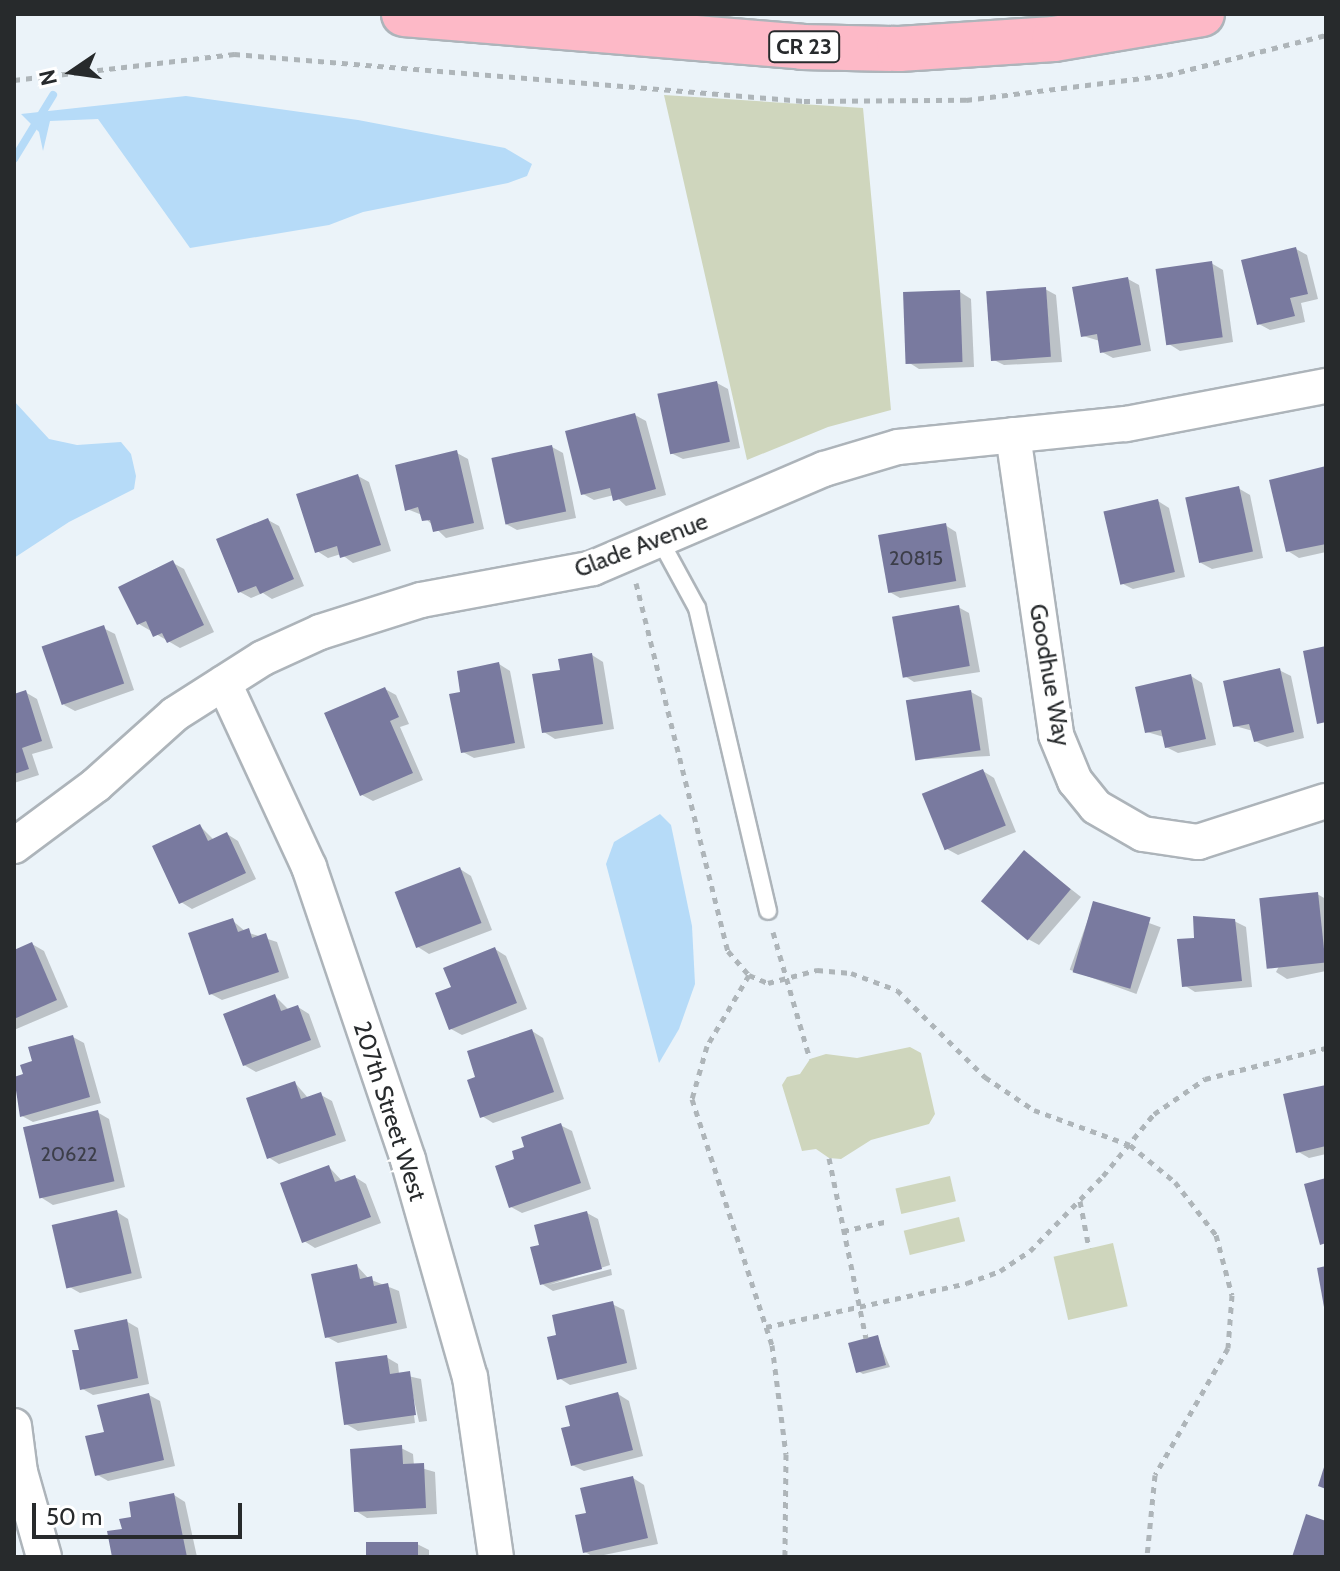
<!DOCTYPE html>
<html>
<head>
<meta charset="utf-8">
<style>
	body { margin:0 }
	#map { position:relative; width:1340px; height:1571px; overflow:hidden; background:#ebf3f9; font-family:Cabin,sans-serif }
	div>[style] { position:absolute }
	[style*='--x'] { left:calc(var(--x)*1px); top:calc(var(--y)*1px); width:calc(var(--w)*1px); rotate:calc(var(--a)*1deg) }
	.green>* { inset:0; background:#cfd6bd; transform-origin:0 0 }
	.water>* { inset:0; background:#b6dbf8 }
	.shadow>* { inset:0; background:#0003; transform-origin:0 0 }
	.stream>* { height:8px; margin:-4px; padding:0 4px; transform-origin:4px; border-radius:4px; background:#b6dbf8 }
	.building>* { inset:0; background:#797a9f; transform-origin:0 0 }
	.path>* { height:5px; margin-top:-2.5px; transform-origin:0; background:repeating-linear-gradient(90deg,#aeb5b9 0 6px,transparent 0 12px) }
	.roads { filter:drop-shadow(2px 0 #adb4ba) drop-shadow(-2px 0 #adb4ba) drop-shadow(0 2px #adb4ba) drop-shadow(0 -2px #adb4ba) }
	.service>* { height:16px; margin:-8px; padding:0 8px; transform-origin:8px; border-radius:8px; background:#fff }
	.minor>* { height:34px; margin:-17px; padding:0 17px; transform-origin:17px; border-radius:17px; background:#fff }
	.primary>* { height:44px; margin:-22px; padding:0 22px; transform-origin:22px; border-radius:22px; background:#fdb9c7 }
	span { translate:-50% -50%; white-space:nowrap; text-align:center; line-height:1.15; -webkit-text-stroke:8px #fff; paint-order:stroke }
	.number-label { font-size:20px; color:#3c3e49 }
	.number-label span { -webkit-text-stroke-width:0 }
	.shield-label span { padding:2px 6px; background:#fff; border:2px solid; border-radius:6px; -webkit-text-stroke-width:0 }
	.shield-label { font-size:22px; color:#272a2c; font-weight:700 }
	.street-label { font-size:24px; color:#272a2c }
	.frame { position:absolute; inset:0; border:16px solid #272a2c; pointer-events:none }
	.north { position:absolute; left:32px; top:32px; width:80px; height:80px; -webkit-text-stroke:6px #fff; paint-order:stroke; rotate:257deg; font-size:22px; font-weight:700; line-height:32px; text-align:center; color:#272a2c }
	.north::after { content:''; display:block; margin:auto; width:28px; height:36px; background:#272a2c; clip-path:polygon(50% 0,100% 100%,50% 72%,0 100%) }
	.scale { position:absolute; left:32px; top:1503px; width:210px; height:36px; box-sizing:border-box; border:4px solid #272a2c; border-top:0; padding-left:10px; font-size:24px; line-height:28px; white-space:nowrap; color:#272a2c; -webkit-text-stroke:6px #fff; paint-order:stroke }
</style>
</head>
<body>
<div id="map">
	<div class="green">
		<div style="clip-path:polygon(664px 95px,863px 108px,891px 410px,828px 427px,747px 460px)"></div>
		<div style="clip-path:polygon(910px 1047px,921px 1053px,935px 1114px,929px 1124px,871px 1140px,841px 1159px,829px 1158px,816px 1149px,802px 1151px,782px 1085px,787px 1077px,800px 1074px,810px 1059px,826px 1054px,857px 1058px)"></div>
		<div style="left:950px;top:1176px;width:26px;height:56px;rotate:77deg"></div>
		<div style="left:959px;top:1217px;width:25px;height:57px;rotate:76deg"></div>
		<div style="left:1113px;top:1243px;width:65px;height:61px;rotate:77deg"></div>
	</div>
	<div class="water">
		<div style="clip-path:polygon(186px 96px,358px 120px,505px 148px,532px 164px,527px 176px,508px 183px,363px 212px,329px 225px,190px 248px,98px 119px,50px 121px,43px 151px,39px 132px,21px 114px)"></div>
		<div style="clip-path:polygon(14px 401px,49px 439px,77px 445px,121px 442px,131px 454px,136px 476px,134px 489px,69px 522px,14px 558px)"></div>
		<div style="clip-path:polygon(660px 814px,671px 825px,692px 926px,695px 984px,679px 1029px,659px 1063px,606px 864px,614px 842px)"></div>
	</div>
	<div class="shadow">
		<div style="clip-path:polygon(1296px 249px,1307px 255px,1318px 299px,1301px 303px,1305px 322px,1270px 330px,1259px 324px)"></div>
		<div style="clip-path:polygon(1211px 263px,1223px 270px,1233px 342px,1180px 351px,1169px 344px)"></div>
		<div style="clip-path:polygon(1128px 279px,1139px 285px,1151px 351px,1113px 358px,1102px 352px,1100px 341px,1083px 336px)"></div>
		<div style="clip-path:polygon(1045px 289px,1056px 295px,1062px 362px,1004px 365px,992px 359px)"></div>
		<div style="clip-path:polygon(960px 292px,971px 299px,974px 367px,919px 369px,908px 362px)"></div>
		<div style="clip-path:polygon(717px 383px,728px 389px,740px 448px,683px 459px,671px 453px)"></div>
		<div style="clip-path:polygon(635px 415px,646px 421px,666px 495px,626px 506px,614px 495px,594px 500px,583px 494px)"></div>
		<div style="clip-path:polygon(552px 447px,563px 453px,576px 518px,517px 530px,506px 524px)"></div>
		<div style="clip-path:polygon(457px 453px,468px 459px,484px 529px,446px 538px,422px 515px,407px 509px)"></div>
		<div style="clip-path:polygon(1326px 468px,1326px 552px,1299px 558px,1288px 551px)"></div>
		<div style="clip-path:polygon(358px 476px,369px 482px,391px 551px,353px 563px,341px 554px,328px 558px,317px 551px)"></div>
		<div style="clip-path:polygon(1238px 488px,1250px 495px,1263px 558px,1212px 569px,1201px 563px)"></div>
		<div style="clip-path:polygon(1158px 501px,1169px 508px,1185px 577px,1133px 589px,1121px 583px)"></div>
		<div style="clip-path:polygon(268px 520px,279px 526px,304px 586px,272px 599px,263px 593px,251px 598px,240px 592px)"></div>
		<div style="clip-path:polygon(945px 525px,956px 532px,966px 587px,900px 598px,888px 591px)"></div>
		<div style="clip-path:polygon(173px 563px,184px 569px,214px 632px,180px 648px,139px 624px)"></div>
		<div style="clip-path:polygon(958px 607px,969px 613px,980px 672px,914px 682px,903px 675px)"></div>
		<div style="clip-path:polygon(103px 628px,115px 634px,134px 690px,75px 711px,64px 705px)"></div>
		<div style="clip-path:polygon(592px 655px,603px 662px,614px 729px,555px 739px,544px 732px)"></div>
		<div style="clip-path:polygon(499px 664px,510px 671px,525px 748px,474px 758px,463px 752px,463px 693px)"></div>
		<div style="clip-path:polygon(1279px 670px,1291px 676px,1304px 738px,1267px 747px,1255px 741px,1253px 731px,1235px 726px)"></div>
		<div style="clip-path:polygon(1191px 676px,1202px 683px,1216px 745px,1178px 753px,1166px 747px,1164px 737px,1147px 732px)"></div>
		<div style="clip-path:polygon(385px 689px,396px 695px,409px 724px,400px 727px,423px 780px,373px 801px,362px 795px)"></div>
		<div style="clip-path:polygon(25px 692px,37px 699px,53px 748px,32px 754px,39px 775px,14px 783px,14px 696px)"></div>
		<div style="clip-path:polygon(971px 692px,982px 698px,990px 756px,927px 759px,916px 752px)"></div>
		<div style="clip-path:polygon(983px 771px,994px 778px,1016px 832px,958px 855px,947px 849px)"></div>
		<div style="clip-path:polygon(200px 826px,214px 840px,227px 834px,238px 841px,256px 879px,192px 909px,181px 902px)"></div>
		<div style="clip-path:polygon(1025px 853px,1081px 897px,1039px 945px,1028px 939px)"></div>
		<div style="clip-path:polygon(460px 869px,471px 876px,492px 930px,429px 954px,418px 947px)"></div>
		<div style="clip-path:polygon(1317px 894px,1326px 899px,1326px 971px,1287px 979px,1276px 972px)"></div>
		<div style="left:1094px;top:903px;width:71px;height:71px;rotate:20deg"></div>
		<div style="clip-path:polygon(233px 921px,246px 932px,277px 942px,289px 978px,222px 1000px,211px 994px)"></div>
		<div style="clip-path:polygon(1234px 921px,1246px 927px,1252px 987px,1195px 992px,1184px 985px)"></div>
		<div style="clip-path:polygon(32px 944px,44px 951px,68px 1007px,14px 1030px,14px 952px)"></div>
		<div style="clip-path:polygon(495px 949px,506px 956px,527px 1009px,462px 1035px,451px 1029px)"></div>
		<div style="clip-path:polygon(275px 996px,289px 1010px,298px 1007px,309px 1014px,321px 1047px,256px 1072px,244px 1065px)"></div>
		<div style="clip-path:polygon(532px 1031px,543px 1038px,564px 1099px,493px 1123px,482px 1116px,478px 1078px)"></div>
		<div style="clip-path:polygon(73px 1037px,84px 1043px,101px 1103px,33px 1122px,22px 1116px,14px 1079px,26px 1076px,34px 1063px)"></div>
		<div style="clip-path:polygon(295px 1083px,309px 1099px,321px 1095px,332px 1101px,346px 1141px,279px 1164px,268px 1157px)"></div>
		<div style="clip-path:polygon(1326px 1087px,1326px 1154px,1309px 1158px,1297px 1151px)"></div>
		<div style="clip-path:polygon(97px 1112px,109px 1119px,125px 1187px,53px 1205px,42px 1198px)"></div>
		<div style="clip-path:polygon(560px 1125px,572px 1131px,591px 1189px,522px 1213px,511px 1207px,517px 1160px)"></div>
		<div style="clip-path:polygon(329px 1167px,343px 1182px,355px 1177px,366px 1184px,381px 1223px,315px 1248px,304px 1241px)"></div>
		<div style="clip-path:polygon(117px 1212px,128px 1219px,142px 1278px,80px 1293px,68px 1286px)"></div>
		<div style="clip-path:polygon(587px 1213px,598px 1219px,610px 1265px,548px 1285px,611px 1269px,612px 1275px,553px 1291px,542px 1284px,542px 1246px)"></div>
		<div style="clip-path:polygon(357px 1266px,369px 1279px,399px 1291px,407px 1328px,338px 1343px,327px 1337px)"></div>
		<div style="clip-path:polygon(612px 1304px,624px 1310px,637px 1369px,570px 1385px,559px 1378px,559px 1336px)"></div>
		<div style="clip-path:polygon(126px 1321px,138px 1328px,149px 1384px,93px 1395px,81px 1388px,81px 1352px)"></div>
		<div style="clip-path:polygon(877px 1337px,890px 1367px,863px 1374px,858px 1371px)"></div>
		<div style="clip-path:polygon(386px 1357px,398px 1364px,399px 1374px,421px 1379px,427px 1421px,419px 1422px,409px 1378px,415px 1423px,358px 1431px,346px 1424px)"></div>
		<div style="clip-path:polygon(618px 1394px,629px 1401px,643px 1456px,584px 1471px,572px 1465px,572px 1427px)"></div>
		<div style="clip-path:polygon(149px 1395px,160px 1401px,175px 1466px,108px 1481px,96px 1474px,106px 1434px)"></div>
		<div style="clip-path:polygon(401px 1448px,413px 1454px,414px 1466px,435px 1472px,437px 1514px,367px 1518px,356px 1511px)"></div>
		<div style="clip-path:polygon(633px 1478px,644px 1485px,658px 1544px,594px 1557px,585px 1552px)"></div>
		<div style="clip-path:polygon(174px 1495px,185px 1502px,197px 1557px,114px 1557px,134px 1518px)"></div>
		<div style="clip-path:polygon(417px 1544px,429px 1550px,429px 1557px,368px 1557px)"></div>
	</div>
	<div class="stream">
		<div style="--x:14;--y:159;--w:75;--a:-58.6"></div>
	</div>
	<div class="building">
		<div style="clip-path:polygon(1296px 247px,1308px 294px,1290px 298px,1295px 316px,1257px 325px,1241px 260px)"></div>
		<div style="left:1212px;top:261px;width:77px;height:57px;rotate:82deg"></div>
		<div style="clip-path:polygon(1128px 277px,1141px 345px,1100px 353px,1097px 334px,1081px 337px,1072px 287px)"></div>
		<div style="left:1046px;top:287px;width:70px;height:60px;rotate:86deg"></div>
		<div style="left:960px;top:290px;width:72px;height:57px;rotate:88deg"></div>
		<div style="left:717px;top:381px;width:62px;height:61px;rotate:78deg"></div>
		<div style="clip-path:polygon(635px 413px,656px 489px,613px 501px,610px 488px,581px 495px,565px 431px)"></div>
		<div style="left:552px;top:445px;width:68px;height:62px;rotate:78deg"></div>
		<div style="clip-path:polygon(457px 450px,474px 523px,433px 532px,430px 520px,422px 521px,418px 507px,405px 511px,395px 465px)"></div>
		<div style="clip-path:polygon(1326px 466px,1326px 544px,1286px 552px,1269px 480px)"></div>
		<div style="clip-path:polygon(358px 474px,381px 545px,340px 558px,337px 546px,315px 553px,296px 494px)"></div>
		<div style="left:1239px;top:486px;width:67px;height:55px;rotate:78deg"></div>
		<div style="left:1158px;top:499px;width:75px;height:56px;rotate:77deg"></div>
		<div style="clip-path:polygon(268px 518px,294px 579px,260px 594px,256px 586px,238px 593px,216px 539px)"></div>
		<div style="left:946px;top:523px;width:59px;height:69px;rotate:80deg"></div>
		<div style="clip-path:polygon(173px 560px,204px 625px,167px 643px,162px 633px,153px 637px,146px 621px,137px 625px,118px 587px)"></div>
		<div style="left:959px;top:605px;width:62px;height:68px;rotate:80deg"></div>
		<div style="left:104px;top:625px;width:62px;height:66px;rotate:71deg"></div>
		<div style="clip-path:polygon(1326px 646px,1326px 722px,1317px 724px,1303px 651px)"></div>
		<div style="clip-path:polygon(592px 653px,603px 724px,542px 733px,532px 674px,560px 670px,558px 659px)"></div>
		<div style="clip-path:polygon(499px 662px,515px 743px,461px 753px,449px 694px,460px 692px,457px 671px)"></div>
		<div style="clip-path:polygon(1280px 668px,1294px 732px,1254px 742px,1249px 724px,1233px 727px,1223px 681px)"></div>
		<div style="clip-path:polygon(1191px 674px,1206px 739px,1165px 748px,1161px 730px,1145px 733px,1135px 687px)"></div>
		<div style="clip-path:polygon(385px 687px,399px 717px,390px 721px,413px 773px,360px 796px,324px 713px)"></div>
		<div style="clip-path:polygon(26px 690px,42px 741px,22px 748px,29px 769px,14px 774px,14px 694px)"></div>
		<div style="left:971px;top:690px;width:61px;height:66px;rotate:81deg"></div>
		<div style="left:983px;top:769px;width:61px;height:66px;rotate:68deg"></div>
		<div style="clip-path:polygon(200px 824px,208px 841px,227px 832px,246px 873px,179px 904px,152px 846px)"></div>
		<div style="left:1024px;top:850px;width:61px;height:67px;rotate:40deg"></div>
		<div style="left:460px;top:867px;width:60px;height:70px;rotate:69deg"></div>
		<div style="left:1318px;top:892px;width:71px;height:59px;rotate:84deg"></div>
		<div style="left:1093px;top:901px;width:60px;height:74px;rotate:16deg"></div>
		<div style="clip-path:polygon(1193px 916px,1235px 919px,1242px 981px,1182px 987px,1177px 939px,1194px 938px)"></div>
		<div style="clip-path:polygon(233px 918px,238px 932px,249px 928px,252px 938px,266px 933px,279px 972px,209px 995px,188px 933px)"></div>
		<div style="clip-path:polygon(32px 942px,57px 1000px,14px 1019px,14px 950px)"></div>
		<div style="clip-path:polygon(495px 947px,517px 1003px,449px 1030px,435px 993px,451px 987px,443px 968px)"></div>
		<div style="clip-path:polygon(275px 994px,281px 1011px,298px 1005px,311px 1040px,243px 1066px,223px 1014px)"></div>
		<div style="clip-path:polygon(532px 1029px,554px 1092px,480px 1118px,467px 1080px,475px 1077px,467px 1051px)"></div>
		<div style="clip-path:polygon(73px 1035px,90px 1097px,20px 1117px,14px 1077px,23px 1074px,20px 1065px,32px 1061px,28px 1047px)"></div>
		<div style="clip-path:polygon(295px 1081px,301px 1099px,321px 1092px,336px 1135px,267px 1159px,246px 1098px)"></div>
		<div style="clip-path:polygon(1326px 1085px,1326px 1146px,1296px 1153px,1283px 1094px)"></div>
		<div style="left:98px;top:1110px;width:73px;height:77px;rotate:77deg"></div>
		<div style="clip-path:polygon(561px 1123px,581px 1183px,509px 1208px,495px 1166px,514px 1159px,512px 1151px,524px 1147px,521px 1137px)"></div>
		<div style="clip-path:polygon(329px 1165px,335px 1182px,355px 1175px,371px 1217px,302px 1243px,280px 1183px)"></div>
		<div style="clip-path:polygon(1326px 1178px,1326px 1243px,1320px 1245px,1304px 1184px)"></div>
		<div style="left:117px;top:1210px;width:65px;height:67px;rotate:77deg"></div>
		<div style="clip-path:polygon(587px 1211px,602px 1269px,540px 1285px,530px 1247px,539px 1245px,534px 1225px)"></div>
		<div style="clip-path:polygon(357px 1264px,360px 1279px,372px 1276px,374px 1286px,388px 1283px,397px 1323px,325px 1338px,311px 1274px)"></div>
		<div style="clip-path:polygon(1326px 1266px,1326px 1307px,1324px 1307px,1317px 1268px)"></div>
		<div style="clip-path:polygon(613px 1301px,627px 1363px,557px 1380px,547px 1337px,556px 1335px,552px 1315px)"></div>
		<div style="clip-path:polygon(127px 1319px,138px 1378px,80px 1390px,72px 1350px,79px 1350px,74px 1330px)"></div>
		<div style="left:878px;top:1335px;width:31px;height:31px;rotate:75deg"></div>
		<div style="clip-path:polygon(387px 1355px,390px 1374px,410px 1371px,416px 1415px,344px 1425px,335px 1362px)"></div>
		<div style="clip-path:polygon(618px 1392px,633px 1450px,571px 1466px,561px 1428px,570px 1426px,565px 1406px)"></div>
		<div style="clip-path:polygon(149px 1393px,164px 1460px,95px 1476px,85px 1436px,104px 1432px,97px 1405px)"></div>
		<div style="clip-path:polygon(402px 1445px,403px 1464px,424px 1463px,426px 1508px,354px 1512px,350px 1449px)"></div>
		<div style="clip-path:polygon(1325px 1464px,1326px 1464px,1326px 1489px,1318px 1486px)"></div>
		<div style="clip-path:polygon(633px 1476px,648px 1538px,583px 1553px,575px 1515px,586px 1513px,580px 1488px)"></div>
		<div style="clip-path:polygon(174px 1493px,187px 1557px,112px 1557px,107px 1531px,122px 1529px,119px 1519px,131px 1517px,129px 1502px)"></div>
		<div style="clip-path:polygon(1306px 1514px,1326px 1521px,1326px 1557px,1292px 1557px)"></div>
		<div style="left:418px;top:1542px;width:15px;height:52px;rotate:90deg"></div>
	</div>
	<div class="path">
		<div style="--x:14;--y:80;--w:222;--a:-6.7"></div>
		<div style="--x:234;--y:54;--w:572;--a:4.71"></div>
		<div style="--x:804;--y:101;--w:162;--a:-0.4"></div>
		<div style="--x:966;--y:100;--w:203;--a:-7.1"></div>
		<div style="--x:1167;--y:75;--w:164;--a:-14.1"></div>
		<div style="--x:636;--y:583;--w:379;--a:76"></div>
		<div style="--x:728;--y:951;--w:32;--a:49"></div>
		<div style="--x:749;--y:975;--w:21;--a:23"></div>
		<div style="--x:768;--y:983;--w:51;--a:-14.9"></div>
		<div style="--x:817;--y:970;--w:34;--a:5"></div>
		<div style="--x:851;--y:973;--w:49;--a:20.3"></div>
		<div style="--x:897;--y:990;--w:124;--a:44.7"></div>
		<div style="--x:985;--y:1077;--w:59;--a:34"></div>
		<div style="--x:1034;--y:1110;--w:102;--a:20"></div>
		<div style="--x:1130;--y:1145;--w:58;--a:39.4"></div>
		<div style="--x:1175;--y:1182;--w:67;--a:52.3"></div>
		<div style="--x:1216;--y:1235;--w:62;--a:75.1"></div>
		<div style="--x:1232;--y:1295;--w:53;--a:94.3"></div>
		<div style="--x:1228;--y:1348;--w:146;--a:119.9"></div>
		<div style="--x:1155;--y:1475;--w:82;--a:95.6"></div>
		<div style="--x:773;--y:932;--w:132;--a:73.8"></div>
		<div style="--x:749;--y:975;--w:82;--a:120.6"></div>
		<div style="--x:707;--y:1046;--w:55;--a:105.8"></div>
		<div style="--x:692;--y:1099;--w:259;--a:72"></div>
		<div style="--x:772;--y:1345;--w:110;--a:82.7"></div>
		<div style="--x:786;--y:1454;--w:103;--a:90.6"></div>
		<div style="--x:829;--y:1158;--w:184;--a:78.4"></div>
		<div style="--x:1080;--y:1201;--w:48;--a:79.2"></div>
		<div style="--x:843;--y:1231;--w:47;--a:-12.3"></div>
		<div style="--x:766;--y:1327;--w:206;--a:-12.3"></div>
		<div style="--x:967;--y:1283;--w:35;--a:-20"></div>
		<div style="--x:1000;--y:1271;--w:36;--a:-34"></div>
		<div style="--x:1030;--y:1251;--w:105;--a:-45.8"></div>
		<div style="--x:1103;--y:1176;--w:80;--a:-50.6"></div>
		<div style="--x:1154;--y:1114;--w:62;--a:-34.5"></div>
		<div style="--x:1205;--y:1079;--w:125;--a:-14.4"></div>
	</div>
	<div class="roads">
		<div class="service">
			<div style="--x:661;--y:542;--w:75;--a:61.4"></div>
			<div style="--x:697;--y:608;--w:311;--a:76.8"></div>
		</div>
		<div class="minor">
			<div style="--x:1013;--y:435;--w:303;--a:81.8"></div>
			<div style="--x:1056;--y:735;--w:50;--a:67.6"></div>
			<div style="--x:1075;--y:781;--w:33;--a:51"></div>
			<div style="--x:1096;--y:807;--w:54;--a:29.9"></div>
			<div style="--x:1143;--y:834;--w:56;--a:8.3"></div>
			<div style="--x:1198;--y:842;--w:134;--a:-17.8"></div>
			<div style="--x:224;--y:683;--w:203;--a:65.2"></div>
			<div style="--x:309;--y:867;--w:309;--a:71.3"></div>
			<div style="--x:408;--y:1160;--w:226;--a:74.1"></div>
			<div style="--x:470;--y:1377;--w:182;--a:81.8"></div>
			<div style="--x:14;--y:846;--w:102;--a:-36.6"></div>
			<div style="--x:96;--y:785;--w:106;--a:-41.9"></div>
			<div style="--x:175;--y:714;--w:104;--a:-32.5"></div>
			<div style="--x:263;--y:658;--w:63;--a:-24.5"></div>
			<div style="--x:320;--y:632;--w:106;--a:-17.6"></div>
			<div style="--x:421;--y:600;--w:175;--a:-10.5"></div>
			<div style="--x:593;--y:568;--w:251;--a:-23.2"></div>
			<div style="--x:824;--y:469;--w:77;--a:-16.6"></div>
			<div style="--x:898;--y:447;--w:229;--a:-5.8"></div>
			<div style="--x:1126;--y:424;--w:204;--a:-10.8"></div>
			<div style="--x:14;--y:1426;--w:46;--a:82.6"></div>
			<div style="--x:20;--y:1472;--w:88;--a:74.2"></div>
		</div>
		<div class="primary">
			<div style="--x:404;--y:14;--w:399;--a:4.7"></div>
			<div style="--x:802;--y:47;--w:97;--a:1.2"></div>
			<div style="--x:899;--y:49;--w:155;--a:-3.7"></div>
			<div style="--x:1054;--y:39;--w:150;--a:-9.6"></div>
		</div>
	</div>
	<div class="number-label">
		<span style="left:916px;top:558px">20815</span>
		<span style="left:69px;top:1154px">20622</span>
	</div>
	<div class="shield-label">
		<span style="left:804px;top:47px">CR 23</span>
	</div>
	<div class="street-label">
		<span style="left:641px;top:545px;rotate:-21deg">Glade Avenue</span>
		<span style="left:1050px;top:675px;rotate:80deg">Goodhue Way</span>
		<span style="left:390px;top:1111px;rotate:72deg">207th Street West</span>
	</div>
	<div class="frame"></div>
	<div class="north">N</div>
	<div class="scale">50 m</div>
</div>
</body>
</html>
